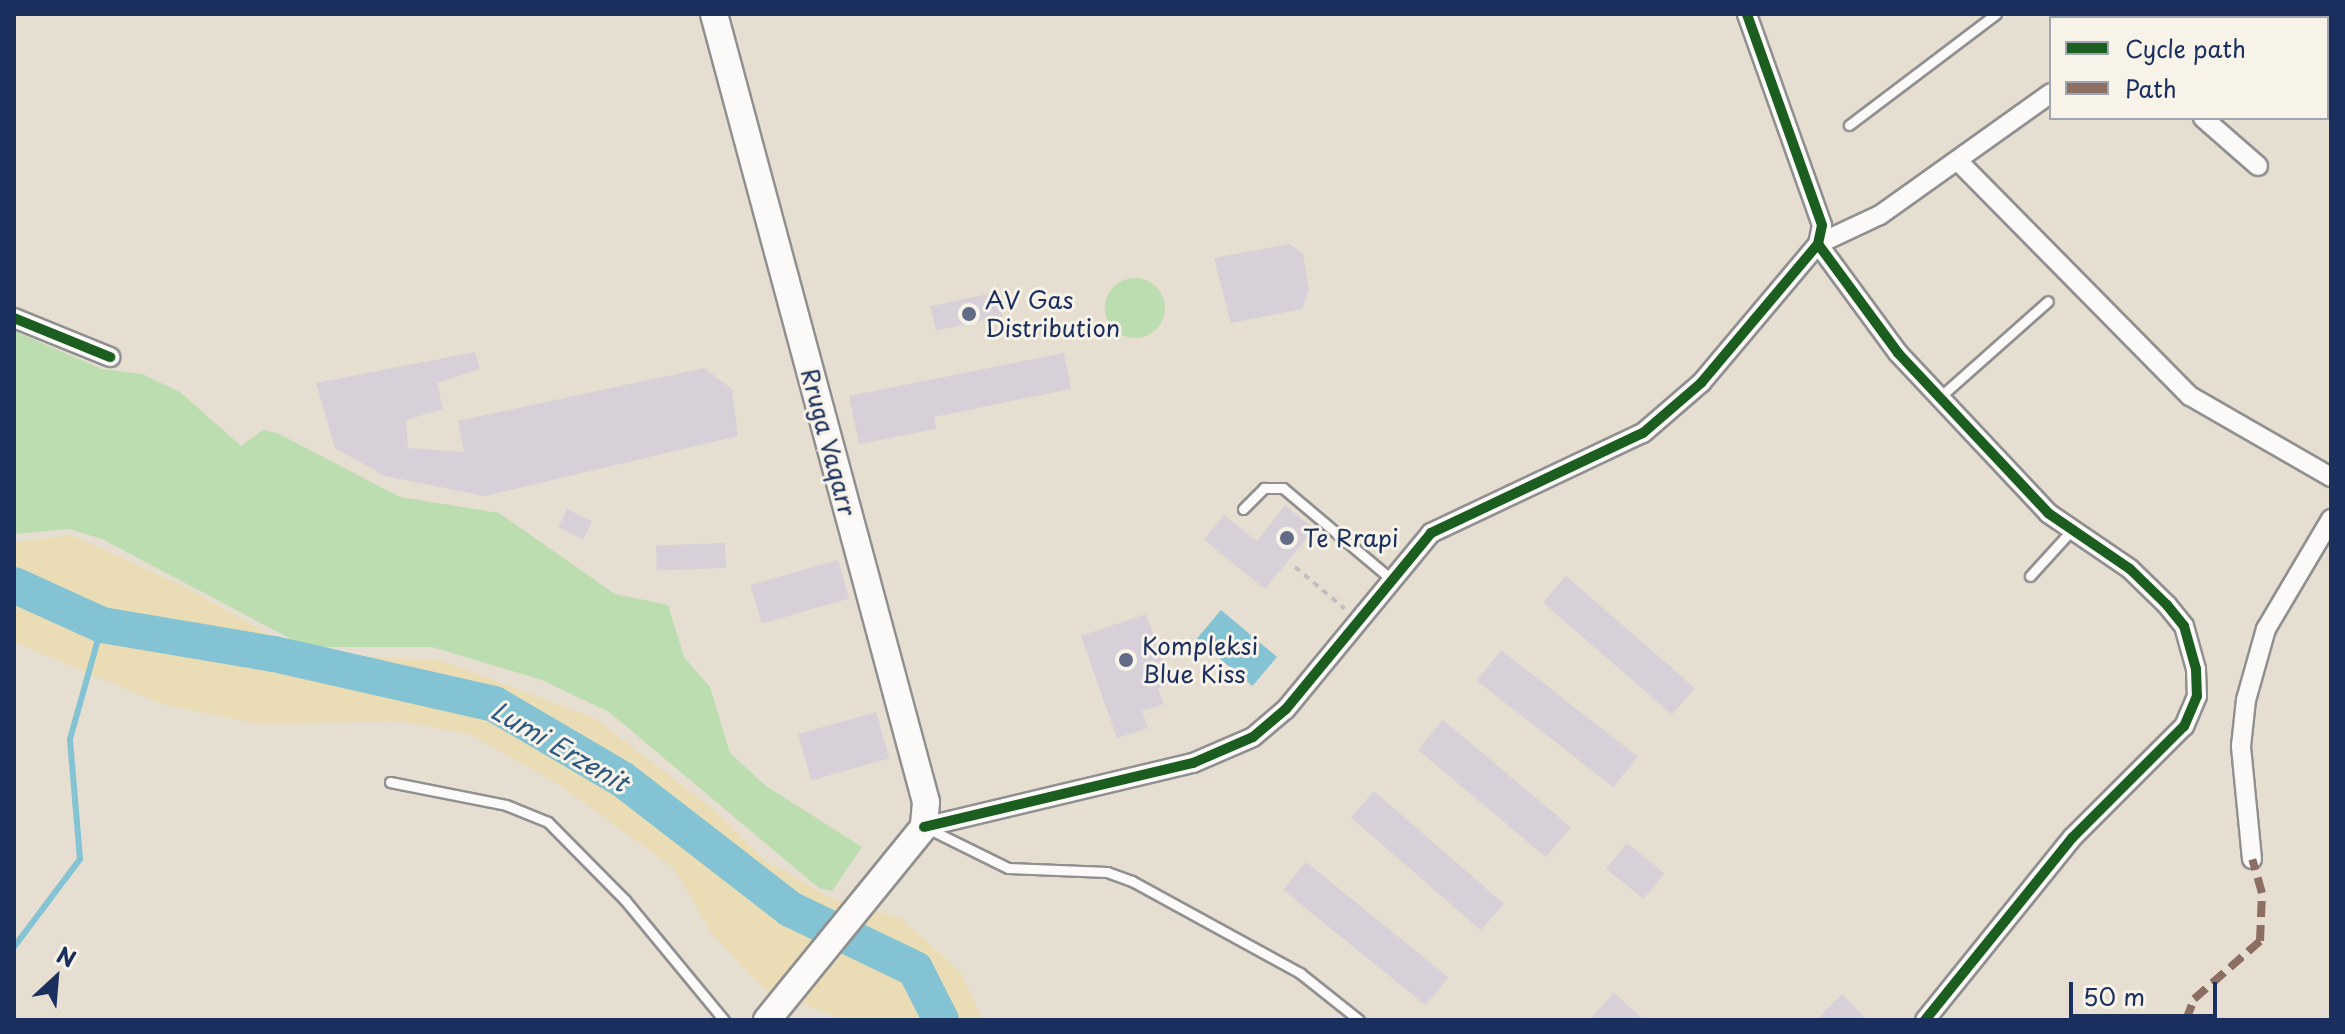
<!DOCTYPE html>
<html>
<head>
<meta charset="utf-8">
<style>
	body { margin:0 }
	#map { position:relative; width:2345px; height:1034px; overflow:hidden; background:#e6ded0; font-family:"Playpen Sans",sans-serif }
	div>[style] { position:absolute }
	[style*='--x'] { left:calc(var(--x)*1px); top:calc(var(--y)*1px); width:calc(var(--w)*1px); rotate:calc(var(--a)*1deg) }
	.green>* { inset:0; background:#bbddb0 }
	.round { border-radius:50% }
	.sand>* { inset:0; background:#eadcb4 }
	.water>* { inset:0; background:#83c3d4; transform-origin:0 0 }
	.stream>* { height:6px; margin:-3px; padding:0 3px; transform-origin:3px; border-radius:3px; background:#83c3d4 }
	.river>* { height:36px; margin:-18px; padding:0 18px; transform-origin:18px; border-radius:18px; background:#83c3d4 }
	.building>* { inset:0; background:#d8d0d8; transform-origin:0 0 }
	.path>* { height:4px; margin-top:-2px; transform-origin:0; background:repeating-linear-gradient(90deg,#bfbfc2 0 6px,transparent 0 12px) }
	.roads { filter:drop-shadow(2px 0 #919091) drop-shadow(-2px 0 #919091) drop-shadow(0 2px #919091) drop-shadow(0 -2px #919091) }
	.lane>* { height:9px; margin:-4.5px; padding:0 4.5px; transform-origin:4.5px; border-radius:4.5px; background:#fbfaf8 }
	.street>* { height:18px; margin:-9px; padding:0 9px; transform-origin:9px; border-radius:9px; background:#fbfaf8 }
	.secondary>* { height:26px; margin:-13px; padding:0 13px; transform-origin:13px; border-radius:13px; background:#fbfaf8 }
	.quiet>* { height:8px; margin-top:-4px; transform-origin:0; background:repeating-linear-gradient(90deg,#8d6e63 0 16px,transparent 0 24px) }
	.cycleway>* { height:10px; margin:-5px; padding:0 5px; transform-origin:5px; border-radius:5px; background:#1b5e20 }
	.dots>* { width:22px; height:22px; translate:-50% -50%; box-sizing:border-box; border:4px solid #f7f3e8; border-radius:50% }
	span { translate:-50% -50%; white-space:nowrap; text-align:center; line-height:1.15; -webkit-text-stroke:6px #f7f3e8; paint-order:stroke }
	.poi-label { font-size:24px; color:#1b2f5e }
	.left { translate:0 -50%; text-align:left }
	.street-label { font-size:24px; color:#1b2f5e }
	.water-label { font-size:26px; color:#2d5882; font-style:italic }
	.frame { position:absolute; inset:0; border:16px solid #1b2f5e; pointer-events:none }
	.legend { position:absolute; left:2049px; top:16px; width:280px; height:104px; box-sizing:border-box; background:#f7f3e8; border:2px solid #9fa5b1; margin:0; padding:10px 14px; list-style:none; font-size:24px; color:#1b2f5e }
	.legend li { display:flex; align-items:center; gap:16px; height:40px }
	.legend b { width:40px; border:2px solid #9fa5b1 }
	.north { position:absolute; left:16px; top:938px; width:80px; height:80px; -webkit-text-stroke:6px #f7f3e8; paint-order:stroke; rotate:26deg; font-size:22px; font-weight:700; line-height:32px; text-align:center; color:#1b2f5e }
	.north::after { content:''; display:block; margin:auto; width:28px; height:36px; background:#1b2f5e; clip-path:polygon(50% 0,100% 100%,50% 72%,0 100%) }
	.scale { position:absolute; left:2069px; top:982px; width:148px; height:36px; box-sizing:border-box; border:4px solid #1b2f5e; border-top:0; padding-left:10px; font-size:24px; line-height:28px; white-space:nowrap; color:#1b2f5e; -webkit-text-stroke:6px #f7f3e8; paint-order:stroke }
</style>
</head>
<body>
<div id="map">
	<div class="green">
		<div class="round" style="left:1105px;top:278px;width:60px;height:60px"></div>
		<div style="clip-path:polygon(14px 331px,102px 369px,142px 374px,180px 392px,241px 446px,263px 430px,277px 433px,400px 497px,499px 513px,615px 594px,668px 605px,684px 657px,710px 687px,730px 753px,766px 786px,862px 847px,832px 891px,819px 888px,609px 712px,542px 680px,432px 647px,306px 647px,102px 539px,69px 529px,14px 534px)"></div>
	</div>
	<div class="sand">
		<div style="clip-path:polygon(71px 535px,187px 588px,303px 654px,440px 660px,594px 718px,714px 810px,764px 860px,829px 897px,902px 919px,961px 973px,983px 1020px,845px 1020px,764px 989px,712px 934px,674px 868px,557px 783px,469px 734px,400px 721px,259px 724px,162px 704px,14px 642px,14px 543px)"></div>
	</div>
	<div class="water">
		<div style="left:1221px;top:610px;width:73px;height:38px;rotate:40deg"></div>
	</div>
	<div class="stream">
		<div style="--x:14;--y:947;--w:110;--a:-53.1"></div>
		<div style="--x:80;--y:859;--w:120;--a:-94.8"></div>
		<div style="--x:70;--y:739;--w:118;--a:-74.3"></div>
	</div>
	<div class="river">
		<div style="--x:14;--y:585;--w:97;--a:24.4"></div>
		<div style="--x:102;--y:625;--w:174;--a:9.6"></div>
		<div style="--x:274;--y:654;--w:226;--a:12.8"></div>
		<div style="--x:494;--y:704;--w:148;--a:30.4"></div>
		<div style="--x:622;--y:779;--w:212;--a:37.7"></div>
		<div style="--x:790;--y:909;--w:139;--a:25.6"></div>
		<div style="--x:915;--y:969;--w:57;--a:63"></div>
	</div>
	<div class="building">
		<div style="clip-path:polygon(1290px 244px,1303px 254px,1309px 290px,1302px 309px,1231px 323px,1214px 258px)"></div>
		<div style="left:997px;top:292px;width:25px;height:68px;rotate:78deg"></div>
		<div style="clip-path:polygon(475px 352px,480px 369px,437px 383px,443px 409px,406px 420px,408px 448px,464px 452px,458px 421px,704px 368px,732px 389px,738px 436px,485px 496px,385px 476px,335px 448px,316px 383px)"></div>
		<div style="clip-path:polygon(1064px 353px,1071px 389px,934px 417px,936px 429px,859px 444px,849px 396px)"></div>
		<div style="clip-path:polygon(1285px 505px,1314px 529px,1265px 589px,1204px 540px,1224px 515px,1257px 541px)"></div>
		<div style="left:567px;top:509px;width:28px;height:20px;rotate:26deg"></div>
		<div style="left:725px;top:543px;width:25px;height:69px;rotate:88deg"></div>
		<div style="left:838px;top:560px;width:40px;height:91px;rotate:74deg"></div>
		<div style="left:1566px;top:576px;width:171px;height:35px;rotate:41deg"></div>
		<div style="clip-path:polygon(1146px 614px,1171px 684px,1158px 688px,1164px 704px,1142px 711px,1148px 728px,1117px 738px,1081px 636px)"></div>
		<div style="left:1501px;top:650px;width:173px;height:39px;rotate:38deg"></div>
		<div style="left:876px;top:712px;width:48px;height:81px;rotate:74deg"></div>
		<div style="left:1443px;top:720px;width:167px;height:39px;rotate:40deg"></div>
		<div style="left:1374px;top:791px;width:172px;height:35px;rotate:41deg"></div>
		<div style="left:1627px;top:843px;width:48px;height:33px;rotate:39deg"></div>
		<div style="left:1306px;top:862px;width:183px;height:36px;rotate:39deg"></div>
		<div style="clip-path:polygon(1614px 993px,1644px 1020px,1589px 1020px)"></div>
		<div style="clip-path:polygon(1842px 994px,1867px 1020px,1816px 1020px)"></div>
	</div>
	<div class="path">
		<div style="--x:1295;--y:567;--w:65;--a:40"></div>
	</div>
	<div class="roads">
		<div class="lane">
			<div style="--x:1849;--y:125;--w:184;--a:-37.1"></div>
			<div style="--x:1940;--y:397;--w:144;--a:-41.6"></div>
			<div style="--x:1243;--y:509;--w:30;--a:-45"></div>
			<div style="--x:1264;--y:488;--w:19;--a:0"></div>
			<div style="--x:1283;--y:488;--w:141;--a:40.1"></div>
			<div style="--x:2030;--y:576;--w:58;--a:-47.8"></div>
			<div style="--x:390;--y:782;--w:118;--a:11.2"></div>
			<div style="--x:506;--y:805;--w:45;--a:22"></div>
			<div style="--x:548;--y:822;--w:110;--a:45.4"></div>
			<div style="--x:625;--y:900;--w:156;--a:50.5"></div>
			<div style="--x:927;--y:828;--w:90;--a:26.3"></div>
			<div style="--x:1008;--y:868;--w:99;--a:2.3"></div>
			<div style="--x:1107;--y:872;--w:27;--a:20"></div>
			<div style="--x:1132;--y:881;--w:192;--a:28.7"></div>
			<div style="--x:1300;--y:973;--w:75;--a:38.5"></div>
		</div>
		<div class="street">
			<div style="--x:2146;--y:18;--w:6;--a:-39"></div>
			<div style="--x:2203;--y:118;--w:73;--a:41.1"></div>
			<div style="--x:1959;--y:162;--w:329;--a:45.4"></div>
			<div style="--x:2190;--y:396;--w:163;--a:29.9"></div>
			<div style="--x:1818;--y:244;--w:135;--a:53.7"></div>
			<div style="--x:1898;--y:353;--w:219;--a:46.8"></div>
			<div style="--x:2048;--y:513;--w:99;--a:34.3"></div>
			<div style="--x:2130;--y:569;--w:52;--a:44.2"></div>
			<div style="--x:2167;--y:605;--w:27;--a:51"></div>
			<div style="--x:2184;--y:626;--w:45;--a:74.4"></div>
			<div style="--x:2196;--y:669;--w:27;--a:88"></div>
			<div style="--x:2197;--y:696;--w:33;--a:113"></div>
			<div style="--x:2184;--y:726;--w:158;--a:135"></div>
			<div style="--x:2072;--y:838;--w:234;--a:128.9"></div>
			<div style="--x:1818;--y:244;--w:68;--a:-25.1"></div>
			<div style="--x:1880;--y:215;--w:210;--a:-35.5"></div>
			<div style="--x:14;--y:318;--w:104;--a:22.1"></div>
			<div style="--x:924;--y:827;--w:277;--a:-13.4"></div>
			<div style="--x:1193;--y:763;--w:65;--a:-23.4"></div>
			<div style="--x:1253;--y:737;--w:43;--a:-40.3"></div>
			<div style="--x:1286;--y:709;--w:228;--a:-50.5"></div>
			<div style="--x:1431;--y:533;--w:234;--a:-25.3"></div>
			<div style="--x:1643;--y:433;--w:77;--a:-40.8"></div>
			<div style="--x:1701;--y:383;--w:182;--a:-49.9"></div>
			<div style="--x:1818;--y:244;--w:19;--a:-78"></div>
			<div style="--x:1822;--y:225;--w:224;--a:-109.6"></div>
			<div style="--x:2252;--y:859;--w:114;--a:-95.6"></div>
			<div style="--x:2241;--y:746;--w:46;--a:-83.8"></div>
			<div style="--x:2246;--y:700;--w:74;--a:-74.3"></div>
			<div style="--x:2266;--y:629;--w:128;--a:-59.4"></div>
		</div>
		<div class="secondary">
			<div style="--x:714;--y:14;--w:816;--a:74.94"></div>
			<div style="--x:926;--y:802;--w:25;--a:95"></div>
			<div style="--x:924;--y:827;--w:249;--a:129.1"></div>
		</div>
	</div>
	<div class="quiet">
		<div style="--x:2186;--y:1020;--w:22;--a:-69"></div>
		<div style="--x:2194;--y:999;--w:88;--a:-41.3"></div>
		<div style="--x:2260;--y:941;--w:48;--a:-87.6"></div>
		<div style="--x:2262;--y:893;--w:35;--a:-106"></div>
	</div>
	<div class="cycleway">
		<div style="--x:1818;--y:244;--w:135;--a:53.7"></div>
		<div style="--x:1898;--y:353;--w:219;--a:46.8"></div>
		<div style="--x:2048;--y:513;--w:99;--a:34.3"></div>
		<div style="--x:2130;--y:569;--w:52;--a:44.2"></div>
		<div style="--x:2167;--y:605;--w:27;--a:51"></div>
		<div style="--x:2184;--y:626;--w:45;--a:74.4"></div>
		<div style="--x:2196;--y:669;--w:27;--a:88"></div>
		<div style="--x:2197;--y:696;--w:33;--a:113"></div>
		<div style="--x:2184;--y:726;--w:158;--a:135"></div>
		<div style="--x:2072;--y:838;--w:234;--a:128.9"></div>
		<div style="--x:14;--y:318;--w:104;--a:22.1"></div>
		<div style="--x:924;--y:827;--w:277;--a:-13.4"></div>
		<div style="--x:1193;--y:763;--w:65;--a:-23.4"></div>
		<div style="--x:1253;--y:737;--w:43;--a:-40.3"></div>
		<div style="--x:1286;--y:709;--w:228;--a:-50.5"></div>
		<div style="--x:1431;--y:533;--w:234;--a:-25.3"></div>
		<div style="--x:1643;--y:433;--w:77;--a:-40.8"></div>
		<div style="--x:1701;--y:383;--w:182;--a:-49.9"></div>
		<div style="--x:1818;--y:244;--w:19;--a:-78"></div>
		<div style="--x:1822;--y:225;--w:224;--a:-109.6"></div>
	</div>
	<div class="dots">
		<div style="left:969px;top:314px;background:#626c86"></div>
		<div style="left:1287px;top:538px;background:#626c86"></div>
		<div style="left:1126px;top:660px;background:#626c86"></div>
	</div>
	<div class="poi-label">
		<span class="left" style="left:985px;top:314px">AV Gas<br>Distribution</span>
		<span class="left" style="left:1303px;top:538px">Te Rrapi</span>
		<span class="left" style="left:1142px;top:660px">Kompleksi<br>Blue Kiss</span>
	</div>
	<div class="street-label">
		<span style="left:829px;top:442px;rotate:75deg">Rruga Vaqarr</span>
	</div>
	<div class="water-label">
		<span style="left:560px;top:746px;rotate:30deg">Lumi Erzenit</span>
	</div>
	<div class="frame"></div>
	<ul class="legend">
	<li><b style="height:10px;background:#1b5e20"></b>Cycle path</li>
	<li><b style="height:10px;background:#8d6e63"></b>Path</li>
	</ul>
	<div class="north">N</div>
	<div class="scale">50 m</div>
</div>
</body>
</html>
